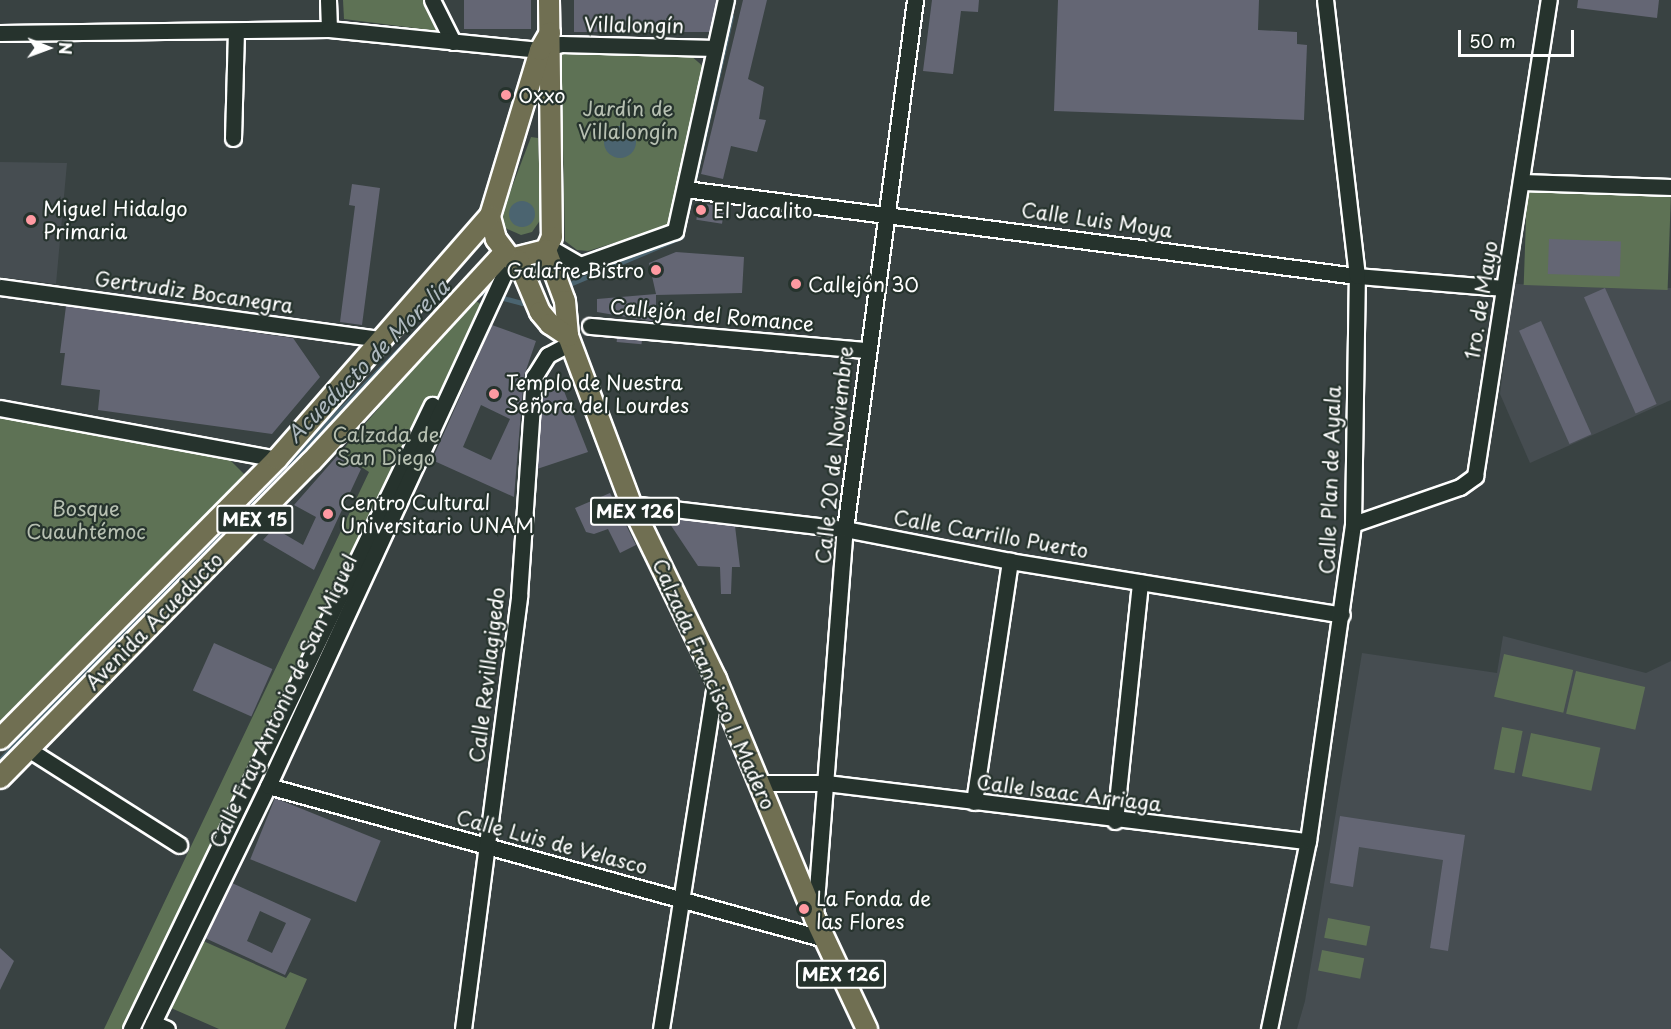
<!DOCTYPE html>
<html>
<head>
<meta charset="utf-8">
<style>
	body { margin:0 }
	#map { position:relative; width:1671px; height:1029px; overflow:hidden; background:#394242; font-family:"Playpen Sans",sans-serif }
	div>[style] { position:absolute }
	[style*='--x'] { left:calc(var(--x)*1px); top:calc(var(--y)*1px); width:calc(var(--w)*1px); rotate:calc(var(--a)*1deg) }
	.built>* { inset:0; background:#464d51 }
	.green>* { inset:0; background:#5e7255; transform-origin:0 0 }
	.water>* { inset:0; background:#4b6470 }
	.round { border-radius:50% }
	.stream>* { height:4.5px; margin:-2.25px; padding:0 2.25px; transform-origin:2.25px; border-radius:2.25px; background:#4b6470 }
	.building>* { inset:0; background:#646674; transform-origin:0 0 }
	.roads { filter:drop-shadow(2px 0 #fff) drop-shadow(-2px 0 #fff) drop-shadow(0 2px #fff) drop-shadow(0 -2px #fff) }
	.minor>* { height:15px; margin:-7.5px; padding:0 7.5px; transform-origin:7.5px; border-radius:7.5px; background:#26332d }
	.major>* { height:20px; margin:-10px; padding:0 10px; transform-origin:10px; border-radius:10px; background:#706f52 }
	.dots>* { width:16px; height:16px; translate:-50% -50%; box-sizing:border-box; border:3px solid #26332d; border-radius:50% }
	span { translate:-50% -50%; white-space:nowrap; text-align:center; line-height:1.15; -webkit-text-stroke:4.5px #26332d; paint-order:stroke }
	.shield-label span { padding:2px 4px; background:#26332d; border:2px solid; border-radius:4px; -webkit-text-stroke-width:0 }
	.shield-label { font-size:18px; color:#fff; font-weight:700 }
	.street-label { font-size:20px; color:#fff }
	.poi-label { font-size:20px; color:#fff }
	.left { translate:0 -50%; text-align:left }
	.right { translate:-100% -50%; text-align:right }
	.park-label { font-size:20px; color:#b7c0b2 }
	.water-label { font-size:21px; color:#aeb9bf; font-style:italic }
	.north { position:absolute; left:18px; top:18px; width:60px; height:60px; -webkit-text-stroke:4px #26332d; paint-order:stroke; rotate:91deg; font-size:16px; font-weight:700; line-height:24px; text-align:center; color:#fff }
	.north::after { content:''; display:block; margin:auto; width:21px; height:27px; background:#fff; clip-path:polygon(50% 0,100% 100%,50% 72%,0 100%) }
	.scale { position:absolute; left:1458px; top:30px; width:116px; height:27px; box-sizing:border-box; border:3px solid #fff; border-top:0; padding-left:8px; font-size:18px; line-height:21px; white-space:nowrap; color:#fff; -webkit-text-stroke:4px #26332d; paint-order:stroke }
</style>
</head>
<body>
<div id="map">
	<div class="built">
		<div style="clip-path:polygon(0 162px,67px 163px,56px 284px,0 277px)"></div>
		<div style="clip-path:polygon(1514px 284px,1671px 288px,1671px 400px,1530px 463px,1500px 394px)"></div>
		<div style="clip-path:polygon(1503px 636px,1646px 673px,1671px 661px,1671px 1029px,1297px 1029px,1305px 1001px,1362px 653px,1497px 673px)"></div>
	</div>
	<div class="green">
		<div style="clip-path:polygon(343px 0,423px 0,438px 31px,344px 19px)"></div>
		<div style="clip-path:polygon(561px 54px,690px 55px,705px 68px,672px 225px,588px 251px,577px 250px,565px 241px)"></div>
		<div style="clip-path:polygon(531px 137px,538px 138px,541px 219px,532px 232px,521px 235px,505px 228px,501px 216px)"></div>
		<div style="left:1527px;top:190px;width:144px;height:95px;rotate:2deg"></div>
		<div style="clip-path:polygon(473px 299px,482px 305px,151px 1029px,104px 1029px,369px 472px,340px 453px)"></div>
		<div style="clip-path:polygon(0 417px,229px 459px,249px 479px,0 728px)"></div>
		<div style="left:1504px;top:654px;width:71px;height:44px;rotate:13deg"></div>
		<div style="left:1576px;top:671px;width:71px;height:44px;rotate:13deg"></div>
		<div style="left:1502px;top:727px;width:21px;height:43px;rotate:11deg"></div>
		<div style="left:1531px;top:733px;width:71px;height:44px;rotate:12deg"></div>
		<div style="left:1328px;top:918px;width:43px;height:20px;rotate:11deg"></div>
		<div style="clip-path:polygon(201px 940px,286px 978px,290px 972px,307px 979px,285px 1029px,219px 1029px,171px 1008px)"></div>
		<div style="left:1322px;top:950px;width:43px;height:21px;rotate:11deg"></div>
	</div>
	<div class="water">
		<div class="round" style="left:604px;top:126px;width:32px;height:32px"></div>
		<div class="round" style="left:509px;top:201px;width:26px;height:26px"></div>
	</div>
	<div class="stream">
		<div style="--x:565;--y:286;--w:126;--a:-22.9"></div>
		<div style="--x:681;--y:237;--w:226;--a:-77.2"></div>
		<div style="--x:477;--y:291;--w:47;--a:14.9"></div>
		<div style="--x:522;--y:303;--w:8;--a:-23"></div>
		<div style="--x:0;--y:760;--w:651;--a:-45.81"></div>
	</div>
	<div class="building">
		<div style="left:464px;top:0;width:67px;height:29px"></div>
		<div style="left:574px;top:0;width:142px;height:32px"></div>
		<div style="clip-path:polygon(743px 0,767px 0,748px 79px,764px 87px,759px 119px,766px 120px,757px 152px,731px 146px,723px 179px,701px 174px)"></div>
		<div style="clip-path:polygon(932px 0,979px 0,978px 12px,961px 11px,953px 74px,923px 71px)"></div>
		<div style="clip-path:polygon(1058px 0,1259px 0,1258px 30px,1297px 32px,1297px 44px,1307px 45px,1304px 120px,1054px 111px)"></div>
		<div style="clip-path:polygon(1578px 0,1659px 0,1657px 18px,1577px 8px)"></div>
		<div style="clip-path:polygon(352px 184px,380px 188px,362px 325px,340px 322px,355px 206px,349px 205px)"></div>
		<div style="left:699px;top:203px;width:26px;height:17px;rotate:9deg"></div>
		<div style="left:1549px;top:239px;width:72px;height:35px;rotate:2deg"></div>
		<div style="clip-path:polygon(676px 252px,744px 257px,742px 293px,656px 295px,656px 320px,650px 321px,597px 312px,597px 299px,656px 294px,649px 263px)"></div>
		<div style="left:1605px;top:288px;width:127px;height:23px;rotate:66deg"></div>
		<div style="clip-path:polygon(66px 306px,293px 338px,320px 377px,272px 434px,98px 410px,100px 390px,61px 385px,65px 353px,60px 353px)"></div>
		<div style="left:1541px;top:321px;width:124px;height:24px;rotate:66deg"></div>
		<div style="clip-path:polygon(evenodd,492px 325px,536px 341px,524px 376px,514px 497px,432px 460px,492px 325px,481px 405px,510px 419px,491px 460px,463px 447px,481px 405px)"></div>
		<div style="left:617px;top:338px;width:25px;height:4px;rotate:5deg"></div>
		<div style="clip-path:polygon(562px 386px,588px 452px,537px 469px,543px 390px)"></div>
		<div style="clip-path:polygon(338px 455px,361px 469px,314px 570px,263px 540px,274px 528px,303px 545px,316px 517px,294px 505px)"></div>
		<div style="clip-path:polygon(610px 493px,636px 545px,620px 553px,608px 529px,594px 534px,586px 532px,575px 508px)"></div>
		<div style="clip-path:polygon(666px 518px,735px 526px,740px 567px,732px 567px,731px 594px,721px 594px,720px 567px,698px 566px)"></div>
		<div style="left:214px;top:643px;width:64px;height:52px;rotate:24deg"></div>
		<div style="left:275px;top:798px;width:114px;height:66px;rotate:22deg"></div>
		<div style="clip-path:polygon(1340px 816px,1465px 835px,1448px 951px,1430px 948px,1443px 860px,1359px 847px,1353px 887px,1330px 883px)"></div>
		<div style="clip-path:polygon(evenodd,232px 883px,311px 919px,285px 975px,205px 938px,232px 883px,260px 911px,286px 923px,272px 953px,247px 941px,260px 911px)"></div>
		<div style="clip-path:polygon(0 948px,14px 961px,0 990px)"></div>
	</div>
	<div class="roads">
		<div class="minor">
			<div style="--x:328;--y:0;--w:29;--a:88"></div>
			<div style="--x:432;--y:0;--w:47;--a:63.4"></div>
			<div style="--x:0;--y:33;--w:329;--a:-0.7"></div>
			<div style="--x:329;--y:29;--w:212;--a:5.7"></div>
			<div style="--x:540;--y:50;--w:22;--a:-16"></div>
			<div style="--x:561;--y:44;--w:154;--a:1.5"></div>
			<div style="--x:233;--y:138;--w:107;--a:-88.4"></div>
			<div style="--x:1522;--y:182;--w:149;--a:1.9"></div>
			<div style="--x:685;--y:189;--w:678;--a:7.38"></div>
			<div style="--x:1357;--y:276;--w:146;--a:4.7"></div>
			<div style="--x:549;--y:247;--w:36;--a:30"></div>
			<div style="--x:580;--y:265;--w:101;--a:-19.7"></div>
			<div style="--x:675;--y:231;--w:237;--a:-77.6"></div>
			<div style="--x:0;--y:287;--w:386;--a:7.8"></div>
			<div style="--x:590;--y:326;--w:277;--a:5"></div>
			<div style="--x:0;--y:408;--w:282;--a:10.4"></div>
			<div style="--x:631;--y:504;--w:215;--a:6.7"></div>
			<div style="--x:845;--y:529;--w:168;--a:11"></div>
			<div style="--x:1010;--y:561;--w:336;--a:9.2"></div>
			<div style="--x:1353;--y:524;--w:113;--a:-19.1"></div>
			<div style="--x:1460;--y:487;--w:19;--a:-36"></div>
			<div style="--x:1475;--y:476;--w:482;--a:-81.2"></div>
			<div style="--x:28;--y:749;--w:179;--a:32.4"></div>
			<div style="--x:759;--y:783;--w:67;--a:0"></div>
			<div style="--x:826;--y:783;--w:485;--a:6.9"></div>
			<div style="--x:268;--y:786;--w:578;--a:15.36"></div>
			<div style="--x:974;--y:802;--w:244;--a:-81.5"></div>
			<div style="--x:1115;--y:821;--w:240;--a:-84"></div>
			<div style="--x:815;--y:915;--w:387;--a:-85.6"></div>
			<div style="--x:845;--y:529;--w:534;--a:-82.46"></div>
			<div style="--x:153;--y:1023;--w:15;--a:23"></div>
			<div style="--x:131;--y:1029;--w:693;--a:-64.25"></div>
			<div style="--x:150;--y:1029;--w:270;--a:-64.1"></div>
			<div style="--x:268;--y:786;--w:580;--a:-65.25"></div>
			<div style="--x:463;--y:1029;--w:437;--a:-82.6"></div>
			<div style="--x:519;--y:596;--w:220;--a:-86.1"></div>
			<div style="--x:534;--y:377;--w:26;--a:-58"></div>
			<div style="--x:548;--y:355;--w:26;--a:-28"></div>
			<div style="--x:661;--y:1029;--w:354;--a:-81.1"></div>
			<div style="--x:1269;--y:1029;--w:192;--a:-78.3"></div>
			<div style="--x:1308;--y:841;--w:320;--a:-81.9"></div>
			<div style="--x:1353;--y:524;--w:248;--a:-89.1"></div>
			<div style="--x:1357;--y:276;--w:278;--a:-96.6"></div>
		</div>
		<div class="major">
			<div style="--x:549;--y:0;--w:237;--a:89.3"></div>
			<div style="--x:552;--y:237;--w:14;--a:115"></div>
			<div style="--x:546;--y:250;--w:36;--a:166"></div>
			<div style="--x:511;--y:259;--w:25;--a:-127"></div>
			<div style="--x:496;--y:239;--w:24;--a:-105"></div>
			<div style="--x:490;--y:216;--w:173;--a:-73.2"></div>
			<div style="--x:540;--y:50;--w:20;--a:-60"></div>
			<div style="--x:546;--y:250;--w:54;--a:69.6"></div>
			<div style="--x:565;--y:301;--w:35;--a:85"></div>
			<div style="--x:568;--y:336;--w:179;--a:69.4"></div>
			<div style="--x:631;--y:504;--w:195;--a:64.1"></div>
			<div style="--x:716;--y:679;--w:259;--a:67.5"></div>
			<div style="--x:815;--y:918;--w:123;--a:64.9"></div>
			<div style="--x:518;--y:260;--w:56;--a:67.1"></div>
			<div style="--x:540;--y:312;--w:16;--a:50"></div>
			<div style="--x:550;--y:324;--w:22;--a:34"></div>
			<div style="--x:0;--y:739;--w:394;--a:-45.3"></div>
			<div style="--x:277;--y:459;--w:323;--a:-48.8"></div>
			<div style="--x:0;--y:778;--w:443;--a:-45.5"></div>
			<div style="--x:311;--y:462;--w:284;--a:-47.3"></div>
		</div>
	</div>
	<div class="dots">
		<div style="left:506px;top:95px;background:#ff9aa2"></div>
		<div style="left:701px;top:210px;background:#ff9aa2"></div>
		<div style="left:31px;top:220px;background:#ff9aa2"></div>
		<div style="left:656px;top:270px;background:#ff9aa2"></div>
		<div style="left:796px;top:284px;background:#ff9aa2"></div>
		<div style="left:494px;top:394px;background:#ff9aa2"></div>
		<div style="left:328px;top:514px;background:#ff9aa2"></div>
		<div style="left:804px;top:909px;background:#ff9aa2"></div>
	</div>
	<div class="shield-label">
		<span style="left:635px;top:511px">MEX 126</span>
		<span style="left:255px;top:519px">MEX 15</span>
		<span style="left:841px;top:974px">MEX 126</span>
	</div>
	<div class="street-label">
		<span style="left:634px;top:25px;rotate:1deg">Villalongín</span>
		<span style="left:1097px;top:220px;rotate:8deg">Calle Luis Moya</span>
		<span style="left:194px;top:292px;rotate:8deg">Gertrudiz Bocanegra</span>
		<span style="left:1481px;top:300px;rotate:-81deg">1ro. de Mayo</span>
		<span style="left:712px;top:315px;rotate:5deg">Callejón del Romance</span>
		<span style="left:834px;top:455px;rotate:-84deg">Calle 20 de Noviembre</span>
		<span style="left:1330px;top:480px;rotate:-88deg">Calle Plan de Ayala</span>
		<span style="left:991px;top:534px;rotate:10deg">Calle Carrillo Puerto</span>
		<span style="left:154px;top:621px;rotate:-45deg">Avenida Acueducto</span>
		<span style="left:487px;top:675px;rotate:-83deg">Calle Revillagigedo</span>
		<span style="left:714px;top:684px;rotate:66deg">Calzada Francisco I. Madero</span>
		<span style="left:283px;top:701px;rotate:-65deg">Calle Fray Antonio de San Miguel</span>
		<span style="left:1069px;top:793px;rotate:7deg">Calle Isaac Arriaga</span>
		<span style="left:552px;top:842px;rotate:15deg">Calle Luis de Velasco</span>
	</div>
	<div class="poi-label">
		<span class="left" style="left:518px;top:95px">Oxxo</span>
		<span class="left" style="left:43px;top:220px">Miguel Hidalgo<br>Primaria</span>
		<span class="left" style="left:713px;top:210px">El Jacalito</span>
		<span class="right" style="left:644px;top:270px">Galafre Bistro</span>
		<span class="left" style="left:808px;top:284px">Callejón 30</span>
		<span class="left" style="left:506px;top:394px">Templo de Nuestra<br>Señora del Lourdes</span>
		<span class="left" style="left:340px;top:514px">Centro Cultural<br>Universitario UNAM</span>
		<span class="left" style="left:816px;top:910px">La Fonda de<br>las Flores</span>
	</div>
	<div class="park-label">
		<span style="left:628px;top:120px">Jardín de<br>Villalongín</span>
		<span style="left:386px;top:446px">Calzada de<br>San Diego</span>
		<span style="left:86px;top:520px">Bosque<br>Cuauhtémoc</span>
	</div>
	<div class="water-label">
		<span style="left:367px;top:360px;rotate:-45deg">Acueducto de Morelia</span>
	</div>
	<div class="north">N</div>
	<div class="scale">50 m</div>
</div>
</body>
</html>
